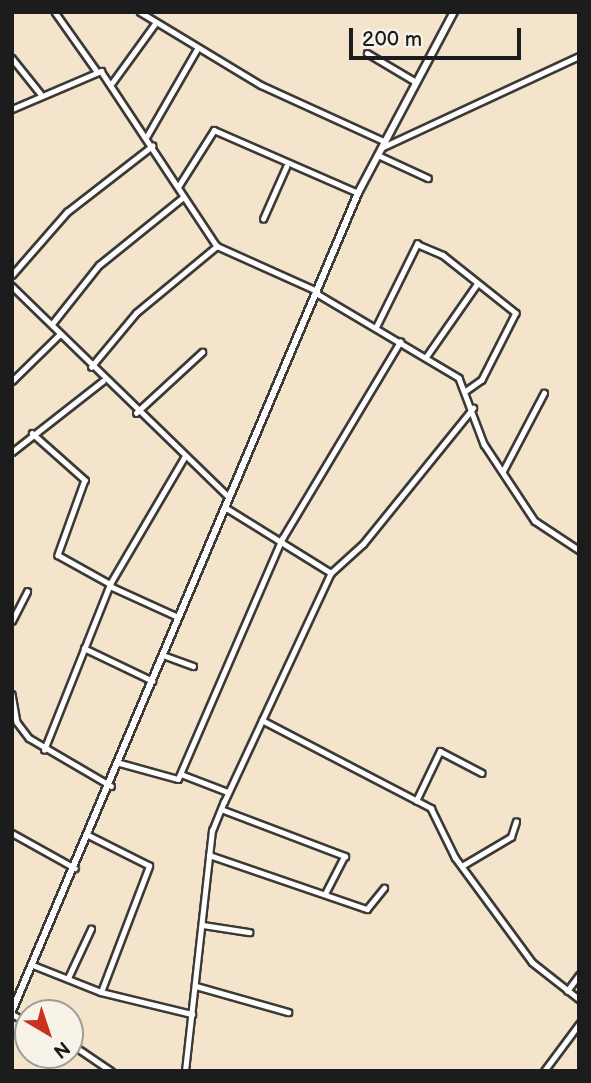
<!DOCTYPE html>
<html>
<head>
<meta charset="utf-8">
<style>
	body { margin:0 }
	#map { position:relative; width:591px; height:1083px; overflow:hidden; background:#f4e4cc; font-family:"Balsamiq Sans",sans-serif }
	div>[style] { position:absolute }
	[style*='--x'] { left:calc(var(--x)*1px); top:calc(var(--y)*1px); width:calc(var(--w)*1px); rotate:calc(var(--a)*1deg) }
	.roads { filter:drop-shadow(2px 0 #3c3a36) drop-shadow(-2px 0 #3c3a36) drop-shadow(0 2px #3c3a36) drop-shadow(0 -2px #3c3a36) }
	.minor>* { height:4.5px; margin:-2.25px; padding:0 2.25px; transform-origin:2.25px; border-radius:2.25px; background:#fff }
	.tertiary>* { height:6px; margin:-3px; padding:0 3px; transform-origin:3px; border-radius:3px; background:#fff }
	span { translate:-50% -50%; white-space:nowrap; text-align:center; line-height:1.15; -webkit-text-stroke:5px #f7f3e8; paint-order:stroke }
	.frame { position:absolute; inset:0; border:14px solid #1c1c1c; pointer-events:none }
	.north { position:absolute; left:14px; top:999px; width:70px; height:70px; box-sizing:border-box; background:#f7f3e8; border:2px solid #9f9d96; border-radius:50%; rotate:141deg; font-size:19px; font-weight:700; line-height:28px; text-align:center; color:#1c1c1c }
	.north::after { content:''; display:block; margin:auto; width:24px; height:32px; background:#c8321e; clip-path:polygon(50% 0,100% 100%,50% 72%,0 100%) }
	.scale { position:absolute; left:349px; top:28px; width:172px; height:32px; box-sizing:border-box; border:4px solid #1c1c1c; border-top:0; padding-left:9px; font-size:21px; line-height:24px; white-space:nowrap; color:#1c1c1c; -webkit-text-stroke:5px #f7f3e8; paint-order:stroke }
</style>
</head>
<body>
<div id="map">
	<div class="roads">
		<div class="minor">
			<div style="--x:55;--y:12;--w:71;--a:54.7"></div>
			<div style="--x:140;--y:12;--w:141;--a:31.1"></div>
			<div style="--x:261;--y:85;--w:135;--a:24.5"></div>
			<div style="--x:367;--y:53;--w:57;--a:30.6"></div>
			<div style="--x:12;--y:58;--w:45;--a:51.3"></div>
			<div style="--x:112;--y:83;--w:72;--a:-54.1"></div>
			<div style="--x:12;--y:109;--w:97;--a:-23.1"></div>
			<div style="--x:101;--y:71;--w:210;--a:56.5"></div>
			<div style="--x:217;--y:246;--w:110;--a:24.2"></div>
			<div style="--x:147;--y:136;--w:100;--a:-60.1"></div>
			<div style="--x:381;--y:148;--w:218;--a:-24.9"></div>
			<div style="--x:378;--y:155;--w:55;--a:24.7"></div>
			<div style="--x:178;--y:187;--w:67;--a:-57.7"></div>
			<div style="--x:214;--y:130;--w:157;--a:23.6"></div>
			<div style="--x:263;--y:219;--w:57;--a:-66.1"></div>
			<div style="--x:12;--y:275;--w:84;--a:-48.9"></div>
			<div style="--x:67;--y:212;--w:108;--a:-37.8"></div>
			<div style="--x:12;--y:286;--w:300;--a:44.2"></div>
			<div style="--x:316;--y:293;--w:166;--a:30.7"></div>
			<div style="--x:459;--y:378;--w:71;--a:69.3"></div>
			<div style="--x:484;--y:444;--w:92;--a:56.5"></div>
			<div style="--x:535;--y:521;--w:53;--a:33.4"></div>
			<div style="--x:52;--y:324;--w:75;--a:-51.5"></div>
			<div style="--x:99;--y:265;--w:107;--a:-38.9"></div>
			<div style="--x:376;--y:327;--w:93;--a:-63.7"></div>
			<div style="--x:417;--y:244;--w:28;--a:23"></div>
			<div style="--x:443;--y:255;--w:93;--a:38.5"></div>
			<div style="--x:516;--y:313;--w:75;--a:116.9"></div>
			<div style="--x:482;--y:380;--w:19;--a:145"></div>
			<div style="--x:426;--y:357;--w:89;--a:-55.1"></div>
			<div style="--x:91;--y:367;--w:70;--a:-50.2"></div>
			<div style="--x:136;--y:313;--w:105;--a:-39.6"></div>
			<div style="--x:12;--y:381;--w:67;--a:-44.4"></div>
			<div style="--x:136;--y:413;--w:90;--a:-42.7"></div>
			<div style="--x:32;--y:433;--w:71;--a:41.6"></div>
			<div style="--x:85;--y:480;--w:80;--a:109.8"></div>
			<div style="--x:58;--y:555;--w:60;--a:29.1"></div>
			<div style="--x:12;--y:452;--w:115;--a:-38"></div>
			<div style="--x:503;--y:471;--w:88;--a:-62.3"></div>
			<div style="--x:225;--y:507;--w:125;--a:31.9"></div>
			<div style="--x:110;--y:586;--w:75;--a:24.5"></div>
			<div style="--x:12;--y:621;--w:33;--a:-63"></div>
			<div style="--x:84;--y:648;--w:76;--a:25.6"></div>
			<div style="--x:163;--y:655;--w:32;--a:20"></div>
			<div style="--x:12;--y:694;--w:28;--a:80"></div>
			<div style="--x:17;--y:722;--w:20;--a:53"></div>
			<div style="--x:29;--y:738;--w:95;--a:30.3"></div>
			<div style="--x:262;--y:720;--w:191;--a:27.5"></div>
			<div style="--x:431;--y:808;--w:55;--a:63.9"></div>
			<div style="--x:455;--y:857;--w:130;--a:53.7"></div>
			<div style="--x:532;--y:962;--w:60;--a:38.2"></div>
			<div style="--x:44;--y:750;--w:179;--a:-68.3"></div>
			<div style="--x:110;--y:584;--w:148;--a:-59.6"></div>
			<div style="--x:120;--y:763;--w:60;--a:15.4"></div>
			<div style="--x:178;--y:779;--w:262;--a:-66.6"></div>
			<div style="--x:282;--y:539;--w:230;--a:-59.1"></div>
			<div style="--x:181;--y:774;--w:50;--a:21"></div>
			<div style="--x:416;--y:801;--w:55;--a:-64.4"></div>
			<div style="--x:440;--y:751;--w:47;--a:27.6"></div>
			<div style="--x:221;--y:809;--w:133;--a:20.8"></div>
			<div style="--x:345;--y:856;--w:42;--a:117.2"></div>
			<div style="--x:12;--y:833;--w:72;--a:29.1"></div>
			<div style="--x:209;--y:855;--w:167;--a:18.9"></div>
			<div style="--x:367;--y:909;--w:27;--a:-51"></div>
			<div style="--x:462;--y:866;--w:57;--a:-30.6"></div>
			<div style="--x:511;--y:837;--w:16;--a:-72"></div>
			<div style="--x:203;--y:925;--w:47;--a:8.7"></div>
			<div style="--x:33;--y:965;--w:73;--a:21.7"></div>
			<div style="--x:101;--y:992;--w:135;--a:-69.1"></div>
			<div style="--x:149;--y:866;--w:67;--a:-153.4"></div>
			<div style="--x:68;--y:978;--w:54;--a:-64.9"></div>
			<div style="--x:196;--y:986;--w:96;--a:15.8"></div>
			<div style="--x:567;--y:991;--w:20;--a:-53"></div>
			<div style="--x:101;--y:992;--w:94;--a:13.6"></div>
			<div style="--x:12;--y:1014;--w:18;--a:29"></div>
			<div style="--x:70;--y:1043;--w:50;--a:34.3"></div>
			<div style="--x:185;--y:1071;--w:242;--a:-83.6"></div>
			<div style="--x:212;--y:831;--w:31;--a:-68"></div>
			<div style="--x:224;--y:802;--w:253;--a:-65"></div>
			<div style="--x:331;--y:573;--w:43;--a:-42.2"></div>
			<div style="--x:363;--y:544;--w:175;--a:-51"></div>
			<div style="--x:544;--y:1071;--w:59;--a:-53.3"></div>
		</div>
		<div class="tertiary">
			<div style="--x:12;--y:1011;--w:888;--a:-67.07"></div>
			<div style="--x:358;--y:193;--w:205;--a:-62.1"></div>
		</div>
	</div>
	<div class="frame"></div>
	<div class="north">N</div>
	<div class="scale">200 m</div>
</div>
</body>
</html>
